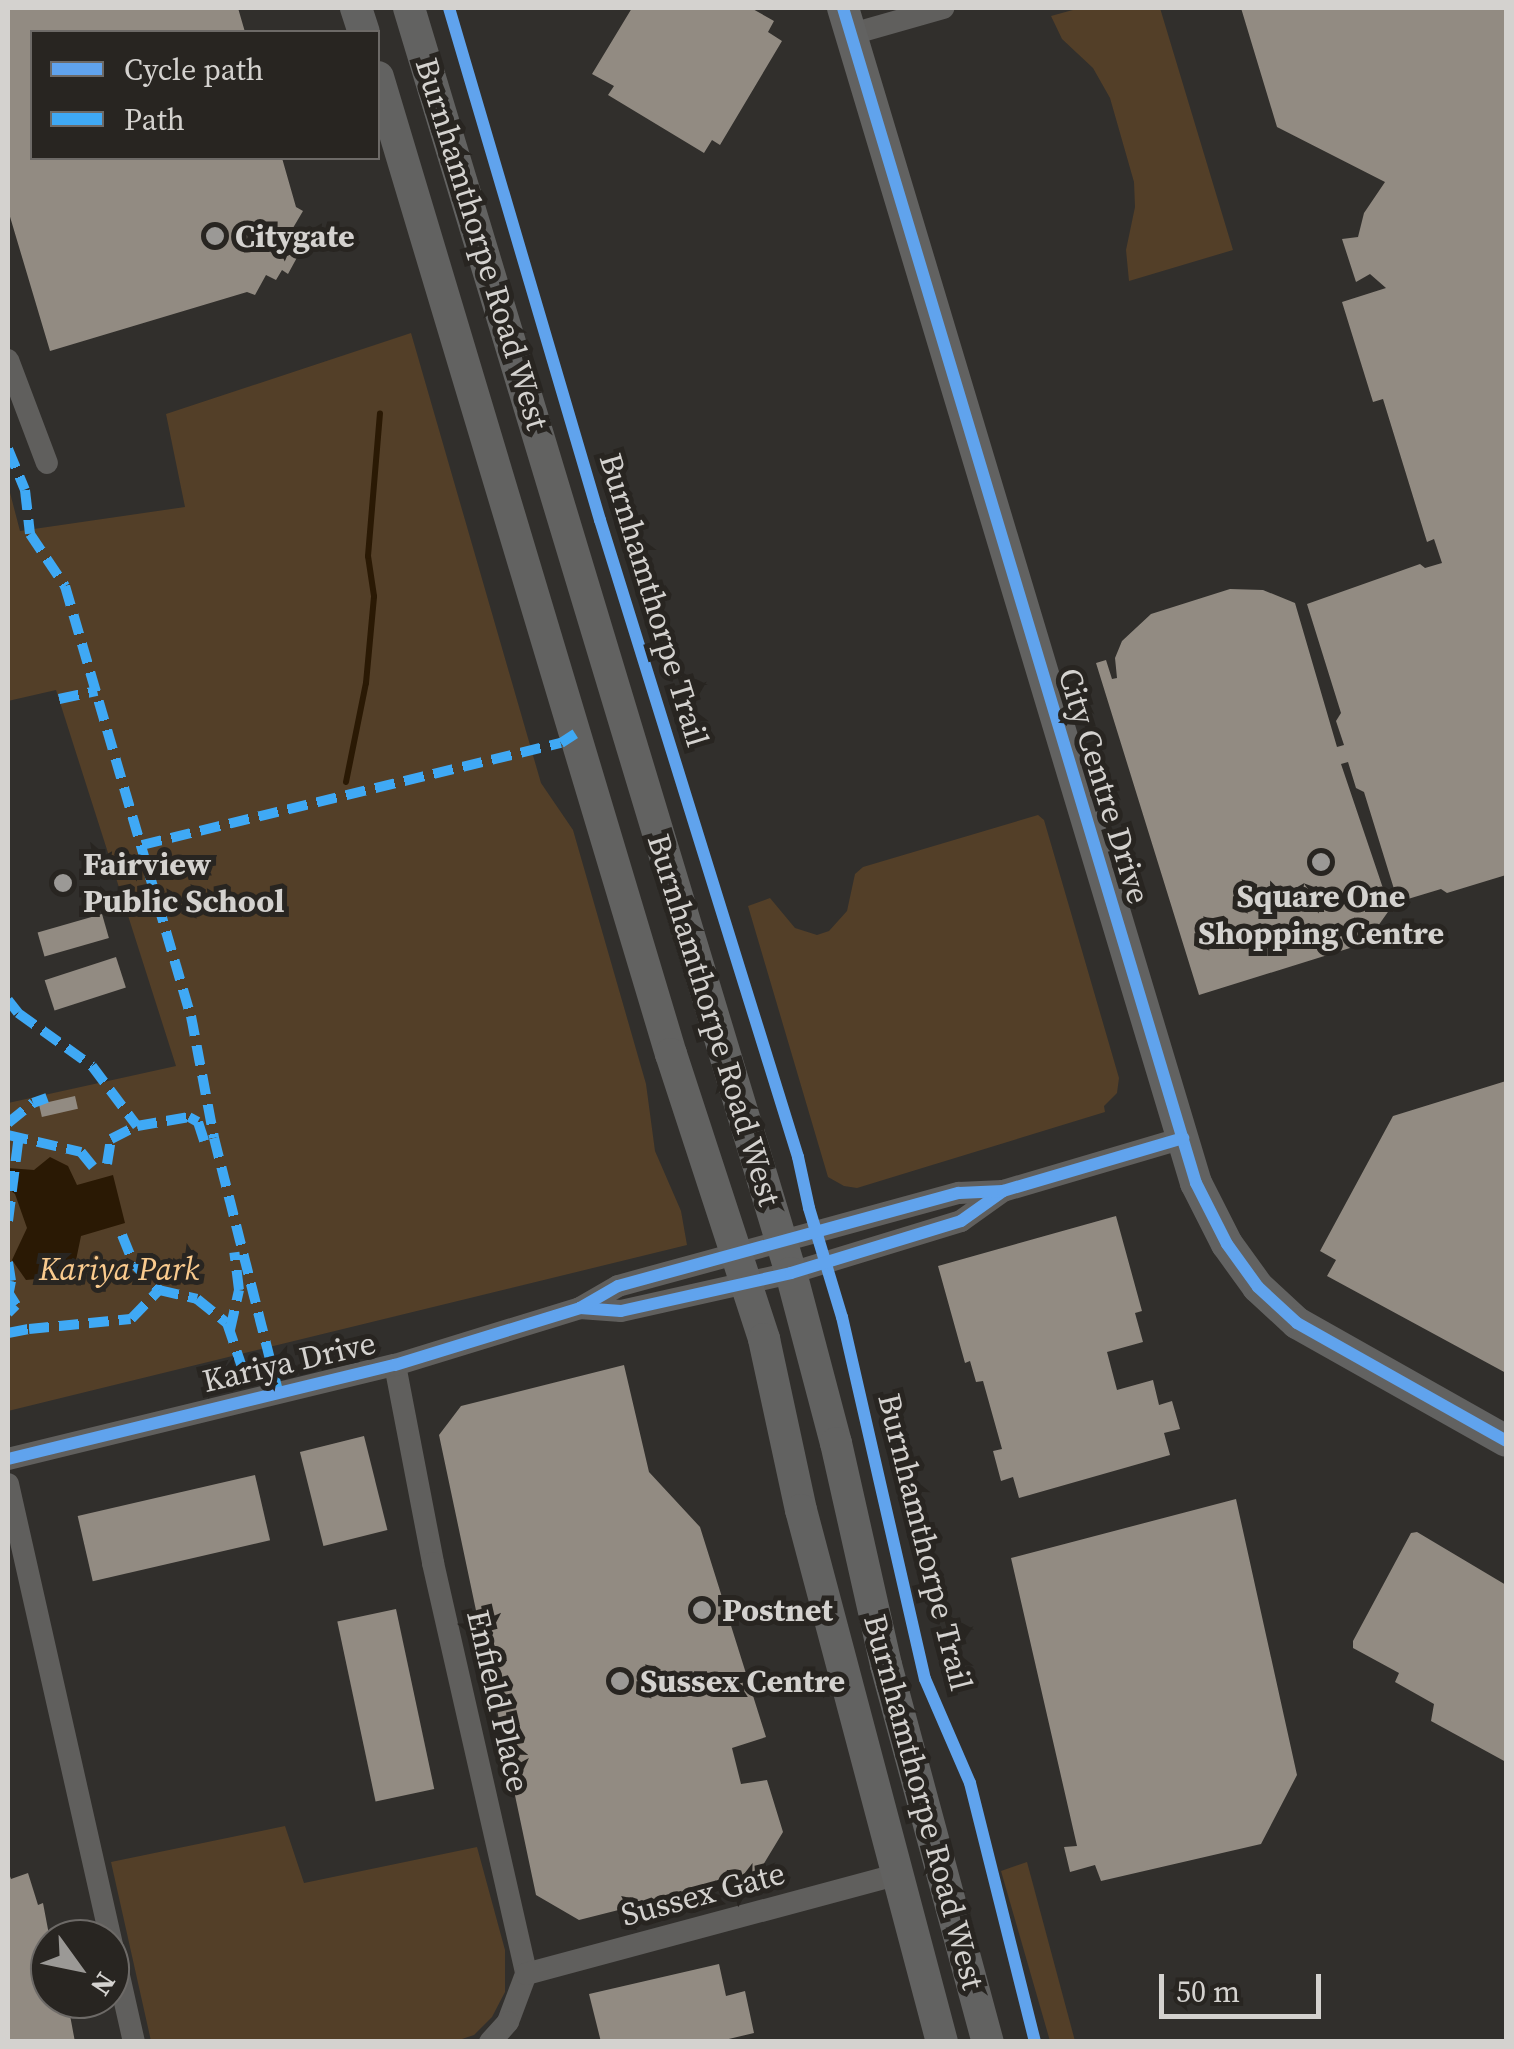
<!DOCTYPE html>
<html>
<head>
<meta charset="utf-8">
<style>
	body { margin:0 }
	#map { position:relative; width:1514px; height:2049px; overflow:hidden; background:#312f2c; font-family:"Source Serif 4",serif }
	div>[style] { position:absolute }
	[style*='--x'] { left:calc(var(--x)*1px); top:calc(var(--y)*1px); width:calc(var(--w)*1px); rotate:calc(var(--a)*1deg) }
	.green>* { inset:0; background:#533f28 }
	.water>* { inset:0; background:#2a1904 }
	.stream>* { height:6px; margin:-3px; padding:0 3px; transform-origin:3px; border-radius:3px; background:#2a1904 }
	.building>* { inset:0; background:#928b82; transform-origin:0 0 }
	.street>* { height:22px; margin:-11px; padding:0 11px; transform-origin:11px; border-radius:11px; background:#605f5d }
	.secondary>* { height:32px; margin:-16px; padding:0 16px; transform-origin:16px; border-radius:16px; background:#626261 }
	.quiet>* { height:10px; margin-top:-5px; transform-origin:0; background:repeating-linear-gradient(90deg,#3fa9f5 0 20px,transparent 0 30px) }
	.cycleway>* { height:12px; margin:-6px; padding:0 6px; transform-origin:6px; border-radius:6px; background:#60a3ed }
	.dots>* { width:28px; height:28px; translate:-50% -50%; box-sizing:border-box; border:5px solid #282521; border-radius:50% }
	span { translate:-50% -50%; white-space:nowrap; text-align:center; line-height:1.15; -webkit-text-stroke:10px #282521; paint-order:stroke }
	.poi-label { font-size:32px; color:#d4d2cf; font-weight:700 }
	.left { translate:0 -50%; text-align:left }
	.street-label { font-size:32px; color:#d4d2cf }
	.park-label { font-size:32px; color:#facb8e; font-style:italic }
	.frame { position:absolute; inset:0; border:10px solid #d4d2cf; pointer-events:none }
	.legend { position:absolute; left:30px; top:30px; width:350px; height:130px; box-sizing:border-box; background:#282521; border:2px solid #6d6a67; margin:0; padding:12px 18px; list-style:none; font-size:30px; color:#d4d2cf }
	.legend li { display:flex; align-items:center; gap:20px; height:50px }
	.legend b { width:50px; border:2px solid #6d6a67 }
	.north { position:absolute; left:30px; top:1919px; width:100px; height:100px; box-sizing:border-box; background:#282521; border:2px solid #6d6a67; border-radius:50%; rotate:123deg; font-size:28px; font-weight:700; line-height:40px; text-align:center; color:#d4d2cf }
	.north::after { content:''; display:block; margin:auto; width:35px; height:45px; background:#9b9996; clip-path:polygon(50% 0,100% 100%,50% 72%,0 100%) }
	.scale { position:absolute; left:1159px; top:1974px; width:162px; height:45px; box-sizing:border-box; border:5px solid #d4d2cf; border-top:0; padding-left:12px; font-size:30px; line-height:35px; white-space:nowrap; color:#d4d2cf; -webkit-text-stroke:8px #282521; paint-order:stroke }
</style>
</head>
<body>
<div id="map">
	<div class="green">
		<div style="clip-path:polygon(1080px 8px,1160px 8px,1233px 250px,1129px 281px,1126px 250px,1135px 207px,1134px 182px,1110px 98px,1093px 68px,1062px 39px,1051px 16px)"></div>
		<div style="clip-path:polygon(411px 333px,541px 783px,573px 830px,646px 1084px,655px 1151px,681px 1211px,687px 1245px,8px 1411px,8px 1103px,176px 1066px,56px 690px,8px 701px,8px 485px,20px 531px,185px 507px,166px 414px)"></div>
		<div style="clip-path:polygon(1038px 815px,1044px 820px,1119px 1078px,1117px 1093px,1104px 1106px,1105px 1112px,857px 1188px,844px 1186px,828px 1177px,748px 906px,770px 898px,795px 928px,817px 935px,829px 931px,847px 911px,855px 874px,863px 867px)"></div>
		<div style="clip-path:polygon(285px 1826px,304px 1883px,477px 1847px,505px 1950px,505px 1992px,492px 2017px,474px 2035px,456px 2041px,151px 2041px,111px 1862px)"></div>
		<div style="clip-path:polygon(1027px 1862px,1075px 2041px,1050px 2041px,1001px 1871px)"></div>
	</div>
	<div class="water">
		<div style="clip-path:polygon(50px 1157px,68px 1166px,77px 1185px,113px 1175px,125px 1223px,81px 1236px,75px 1265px,67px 1276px,26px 1280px,12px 1260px,27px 1228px,15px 1194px,8px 1188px,8px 1168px,34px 1170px)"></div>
	</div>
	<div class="stream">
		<div style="--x:346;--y:782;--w:101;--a:-78.6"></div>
		<div style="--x:366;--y:683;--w:87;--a:-84.7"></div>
		<div style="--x:374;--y:596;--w:40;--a:-98.5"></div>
		<div style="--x:368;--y:556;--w:143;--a:-85.2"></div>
	</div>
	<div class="building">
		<div style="clip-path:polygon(8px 8px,238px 8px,245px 32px,32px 32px,32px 158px,282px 158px,296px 207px,303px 211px,290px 233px,300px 239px,294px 249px,300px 252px,288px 274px,282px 270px,276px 280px,266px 275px,255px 295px,247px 292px,50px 351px,8px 210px)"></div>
		<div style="clip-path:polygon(632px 8px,751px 8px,774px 21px,768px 32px,782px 41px,720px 145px,712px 140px,704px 153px,608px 95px,614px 86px,592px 74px)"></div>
		<div style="clip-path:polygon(1241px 8px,1506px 8px,1506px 875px,1447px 893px,1441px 889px,1398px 902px,1364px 792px,1356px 788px,1348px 762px,1341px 764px,1390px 909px,1366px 943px,1199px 995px,1096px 663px,1106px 660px,1112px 679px,1117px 678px,1115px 658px,1122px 641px,1151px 614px,1230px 589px,1263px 590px,1295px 603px,1337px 747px,1344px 745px,1336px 721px,1341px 713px,1307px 604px,1420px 564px,1425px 568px,1442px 563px,1434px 539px,1427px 542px,1383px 399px,1373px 402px,1342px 302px,1386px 288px,1370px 274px,1356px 282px,1342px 239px,1358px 237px,1364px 213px,1385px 182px,1277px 127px)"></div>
		<div style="left:102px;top:914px;width:25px;height:67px;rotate:74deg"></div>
		<div style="left:116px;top:957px;width:32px;height:75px;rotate:72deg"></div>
		<div style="clip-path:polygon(1506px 1081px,1506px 1373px,1327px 1276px,1336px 1260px,1320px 1251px,1393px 1116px)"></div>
		<div style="left:75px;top:1096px;width:13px;height:37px;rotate:77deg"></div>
		<div style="clip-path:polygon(1116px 1216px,1142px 1311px,1135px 1313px,1143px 1342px,1107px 1352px,1117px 1390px,1153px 1380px,1159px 1405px,1172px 1401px,1180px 1429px,1164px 1433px,1170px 1455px,1019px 1498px,1013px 1477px,1001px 1481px,993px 1451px,1002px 1449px,983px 1381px,976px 1382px,970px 1361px,965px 1363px,938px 1266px)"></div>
		<div style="clip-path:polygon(624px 1365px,649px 1472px,700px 1527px,766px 1737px,732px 1748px,741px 1784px,767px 1780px,783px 1832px,757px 1875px,579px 1920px,536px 1895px,439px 1435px,461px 1406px)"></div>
		<div style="left:364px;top:1436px;width:97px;height:66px;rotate:76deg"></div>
		<div style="left:255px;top:1475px;width:67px;height:182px;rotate:77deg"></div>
		<div style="clip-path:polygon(1236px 1499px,1297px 1775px,1261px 1844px,1101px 1881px,1095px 1865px,1070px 1872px,1064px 1847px,1077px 1846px,1011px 1558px)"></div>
		<div style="clip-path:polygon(1417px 1532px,1506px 1585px,1506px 1762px,1431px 1721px,1434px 1704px,1395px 1682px,1399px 1673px,1353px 1648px,1353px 1641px,1411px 1533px)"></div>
		<div style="left:396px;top:1609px;width:184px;height:60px;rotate:78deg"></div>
		<div style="clip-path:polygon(8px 1871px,11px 1879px,28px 1873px,38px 1905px,43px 1903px,50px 1940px,50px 1999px,67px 1999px,75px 2042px,8px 2042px)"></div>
		<div style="clip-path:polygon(719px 1964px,726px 1996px,745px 1991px,754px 2033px,716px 2042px,601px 2042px,589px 1994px)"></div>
	</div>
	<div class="street">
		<div style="--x:852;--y:34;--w:95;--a:-15.9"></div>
		<div style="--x:8;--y:360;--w:110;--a:69.3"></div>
		<div style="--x:580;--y:1308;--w:41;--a:4.2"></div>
		<div style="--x:621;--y:1311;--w:174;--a:-12.6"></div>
		<div style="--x:791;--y:1273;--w:178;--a:-17"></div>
		<div style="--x:961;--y:1221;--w:52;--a:-35.5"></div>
		<div style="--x:395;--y:1365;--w:202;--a:79.1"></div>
		<div style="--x:433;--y:1563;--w:421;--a:77.2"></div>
		<div style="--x:526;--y:1974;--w:51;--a:110.6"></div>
		<div style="--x:508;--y:2022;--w:27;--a:132"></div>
		<div style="--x:8;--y:1459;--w:398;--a:-13.7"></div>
		<div style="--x:395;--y:1365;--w:194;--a:-17.1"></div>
		<div style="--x:580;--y:1308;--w:44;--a:-30.1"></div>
		<div style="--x:618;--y:1286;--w:353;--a:-15.3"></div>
		<div style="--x:959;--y:1193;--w:44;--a:-2.6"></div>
		<div style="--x:1003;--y:1191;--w:188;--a:-16.4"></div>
		<div style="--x:8;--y:1484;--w:572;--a:77.28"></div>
		<div style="--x:526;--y:1974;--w:383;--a:-15"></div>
	</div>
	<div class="secondary">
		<div style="--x:356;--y:8;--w:25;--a:72"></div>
		<div style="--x:409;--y:8;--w:1321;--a:73.2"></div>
		<div style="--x:791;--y:1273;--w:176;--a:75.2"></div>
		<div style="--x:836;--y:1443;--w:228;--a:77.3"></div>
		<div style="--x:886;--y:1665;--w:391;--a:74.9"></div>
		<div style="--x:843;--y:8;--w:1227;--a:73.28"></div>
		<div style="--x:1196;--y:1183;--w:68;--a:63.1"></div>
		<div style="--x:1227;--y:1244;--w:53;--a:54.2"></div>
		<div style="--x:1258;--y:1287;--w:53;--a:42.7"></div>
		<div style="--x:1297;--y:1323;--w:240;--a:29.4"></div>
		<div style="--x:378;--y:77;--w:1020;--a:73.31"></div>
		<div style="--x:671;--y:1054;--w:300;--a:71.9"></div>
		<div style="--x:764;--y:1339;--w:175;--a:77.8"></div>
		<div style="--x:801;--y:1510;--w:550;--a:75.16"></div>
	</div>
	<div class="quiet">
		<div style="--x:8;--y:449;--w:44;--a:67.5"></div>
		<div style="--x:25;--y:490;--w:44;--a:83.5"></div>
		<div style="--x:30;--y:534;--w:63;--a:56.1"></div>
		<div style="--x:65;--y:586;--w:448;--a:73.7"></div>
		<div style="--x:191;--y:1016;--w:124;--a:79.3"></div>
		<div style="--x:214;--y:1138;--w:261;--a:75.8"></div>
		<div style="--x:59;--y:699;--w:39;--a:-12"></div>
		<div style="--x:142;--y:845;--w:431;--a:-13.7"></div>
		<div style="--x:561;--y:743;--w:17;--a:-33"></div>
		<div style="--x:8;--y:1000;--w:16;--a:52"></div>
		<div style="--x:18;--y:1013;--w:91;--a:35.6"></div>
		<div style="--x:92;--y:1066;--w:75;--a:53.1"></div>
		<div style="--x:8;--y:1123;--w:32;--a:-39"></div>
		<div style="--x:33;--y:1103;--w:15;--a:-20"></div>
		<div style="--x:8;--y:1135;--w:75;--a:13.1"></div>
		<div style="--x:81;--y:1152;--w:19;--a:51"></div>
		<div style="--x:107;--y:1164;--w:25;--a:-81"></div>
		<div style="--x:111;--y:1139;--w:29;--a:-27"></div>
		<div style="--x:137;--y:1126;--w:53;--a:-9.8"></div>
		<div style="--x:189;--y:1117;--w:10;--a:29"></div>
		<div style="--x:198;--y:1122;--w:20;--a:72"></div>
		<div style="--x:8;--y:1221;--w:87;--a:-82.7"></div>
		<div style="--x:122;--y:1235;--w:31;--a:68"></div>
		<div style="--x:134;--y:1264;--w:36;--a:46"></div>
		<div style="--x:159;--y:1290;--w:39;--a:13"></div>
		<div style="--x:197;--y:1299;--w:38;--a:39"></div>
		<div style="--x:227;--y:1323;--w:46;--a:71.2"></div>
		<div style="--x:8;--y:1262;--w:19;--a:81"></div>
		<div style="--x:11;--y:1281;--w:15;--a:101"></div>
		<div style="--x:8;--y:1313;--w:11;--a:-45"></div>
		<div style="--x:16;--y:1305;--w:13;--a:-122"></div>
		<div style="--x:230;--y:1330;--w:41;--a:-77.3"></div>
		<div style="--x:239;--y:1290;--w:38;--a:-97"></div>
		<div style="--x:9;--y:1337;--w:4;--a:-104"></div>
		<div style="--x:8;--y:1333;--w:21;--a:-11"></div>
		<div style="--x:29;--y:1329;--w:102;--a:-5.6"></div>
		<div style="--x:131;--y:1319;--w:40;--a:-46"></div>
	</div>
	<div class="cycleway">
		<div style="--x:449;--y:8;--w:534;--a:73.57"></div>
		<div style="--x:600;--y:520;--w:667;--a:72.73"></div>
		<div style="--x:798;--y:1157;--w:52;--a:77.8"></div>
		<div style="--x:809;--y:1208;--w:114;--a:73.2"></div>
		<div style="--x:842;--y:1317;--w:371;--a:77.1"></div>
		<div style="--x:925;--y:1679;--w:113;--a:66.6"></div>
		<div style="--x:970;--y:1783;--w:267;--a:75.9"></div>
		<div style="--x:843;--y:8;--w:1227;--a:73.28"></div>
		<div style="--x:1196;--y:1183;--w:68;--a:63.1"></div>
		<div style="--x:1227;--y:1244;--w:53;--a:54.2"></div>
		<div style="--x:1258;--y:1287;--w:53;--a:42.7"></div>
		<div style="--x:1297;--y:1323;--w:240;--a:29.4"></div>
		<div style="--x:580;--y:1308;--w:41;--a:4.2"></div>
		<div style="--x:621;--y:1311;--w:174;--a:-12.6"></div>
		<div style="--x:791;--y:1273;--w:178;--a:-17"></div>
		<div style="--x:961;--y:1221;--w:52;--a:-35.5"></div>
		<div style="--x:8;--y:1459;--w:398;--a:-13.7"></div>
		<div style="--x:395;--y:1365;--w:194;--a:-17.1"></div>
		<div style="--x:580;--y:1308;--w:44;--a:-30.1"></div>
		<div style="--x:618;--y:1286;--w:353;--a:-15.3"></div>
		<div style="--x:959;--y:1193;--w:44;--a:-2.6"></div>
		<div style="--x:1003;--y:1191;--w:188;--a:-16.4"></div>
	</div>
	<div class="dots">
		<div style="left:215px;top:236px;background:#9b9996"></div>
		<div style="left:1321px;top:862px;background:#9b9996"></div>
		<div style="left:63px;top:883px;background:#9b9996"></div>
		<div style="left:702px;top:1610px;background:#9b9996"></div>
		<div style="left:620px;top:1681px;background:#9b9996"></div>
	</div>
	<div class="poi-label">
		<span class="left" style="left:235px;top:236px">Citygate</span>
		<span class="left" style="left:83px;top:883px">Fairview<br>Public School</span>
		<span style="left:1321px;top:915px">Square One<br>Shopping Centre</span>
		<span class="left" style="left:722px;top:1610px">Postnet</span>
		<span class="left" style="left:640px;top:1681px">Sussex Centre</span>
	</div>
	<div class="street-label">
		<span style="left:482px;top:244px;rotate:73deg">Burnhamthorpe Road West</span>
		<span style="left:654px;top:600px;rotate:73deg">Burnhamthorpe Trail</span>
		<span style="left:1104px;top:786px;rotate:73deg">City Centre Drive</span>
		<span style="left:714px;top:1020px;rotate:73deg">Burnhamthorpe Road West</span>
		<span style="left:289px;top:1362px;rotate:-13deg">Kariya Drive</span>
		<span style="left:925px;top:1542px;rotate:76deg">Burnhamthorpe Trail</span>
		<span style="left:498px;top:1701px;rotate:77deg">Enfield Place</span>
		<span style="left:924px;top:1802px;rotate:75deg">Burnhamthorpe Road West</span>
		<span style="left:703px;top:1894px;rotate:-15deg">Sussex Gate</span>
	</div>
	<div class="park-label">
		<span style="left:119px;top:1269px">Kariya Park</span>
	</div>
	<div class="frame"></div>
	<ul class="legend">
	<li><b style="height:12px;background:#60a3ed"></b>Cycle path</li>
	<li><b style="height:12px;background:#3fa9f5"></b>Path</li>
	</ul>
	<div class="north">N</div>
	<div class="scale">50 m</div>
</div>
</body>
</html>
